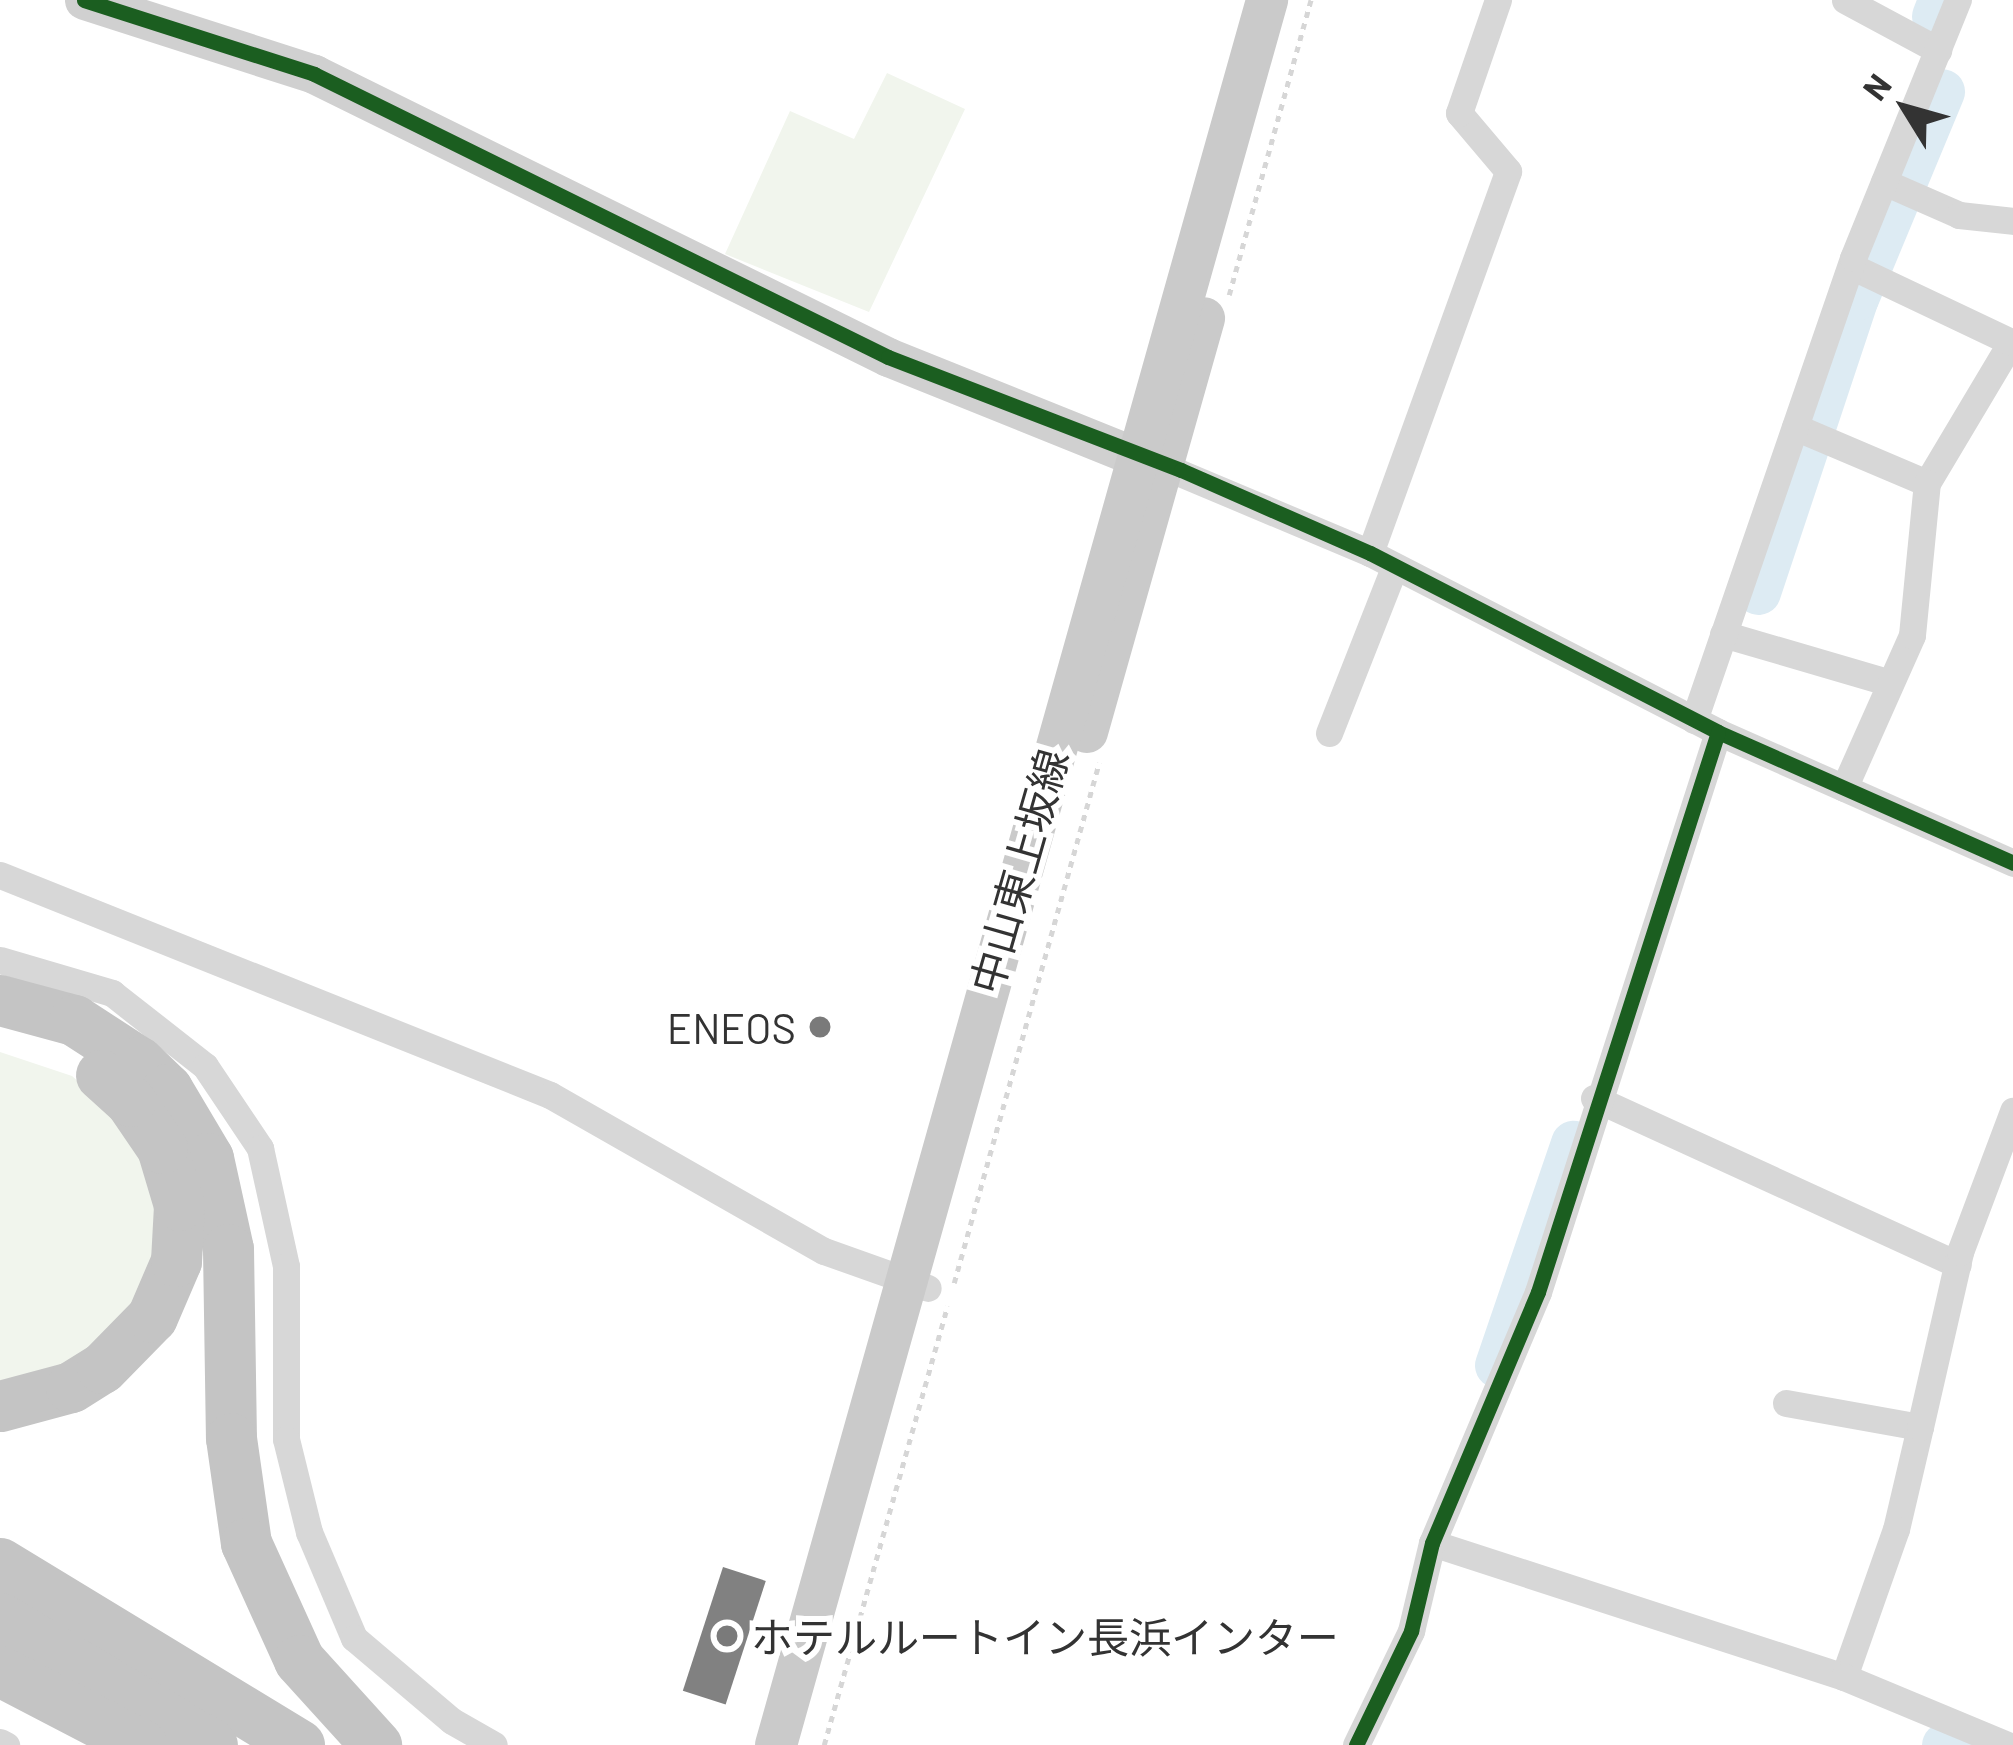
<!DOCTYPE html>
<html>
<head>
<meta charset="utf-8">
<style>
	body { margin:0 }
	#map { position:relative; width:2013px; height:1745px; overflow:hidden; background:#fff; font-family:Barlow,"Noto Sans JP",sans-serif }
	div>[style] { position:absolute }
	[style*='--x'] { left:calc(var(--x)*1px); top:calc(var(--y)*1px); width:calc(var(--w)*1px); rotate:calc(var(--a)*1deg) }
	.green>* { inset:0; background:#f1f5ed }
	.river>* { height:45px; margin:-22.5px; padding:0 22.5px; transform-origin:22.5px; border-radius:22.5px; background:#ddebf3 }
	.building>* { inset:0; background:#818181; transform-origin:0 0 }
	.path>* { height:4.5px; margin-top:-2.25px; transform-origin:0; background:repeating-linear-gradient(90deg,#d6d6d6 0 6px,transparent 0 12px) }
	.street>* { height:27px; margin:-13.5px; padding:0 13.5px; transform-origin:13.5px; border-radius:13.5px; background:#d7d7d7 }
	.secondary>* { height:39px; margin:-19.5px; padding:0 19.5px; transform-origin:19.5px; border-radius:19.5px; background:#d0d0d0 }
	.primary>* { height:42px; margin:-21px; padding:0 21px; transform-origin:21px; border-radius:21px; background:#cacaca }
	.highway>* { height:51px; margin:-25.5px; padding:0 25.5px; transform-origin:25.5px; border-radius:25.5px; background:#c4c4c4 }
	.cycleway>* { height:15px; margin:-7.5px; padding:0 7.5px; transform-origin:7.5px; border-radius:7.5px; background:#1b5e20 }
	.dots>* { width:33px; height:33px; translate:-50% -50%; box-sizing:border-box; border:6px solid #fff; border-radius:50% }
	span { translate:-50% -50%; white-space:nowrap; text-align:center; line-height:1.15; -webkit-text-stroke:12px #fff; paint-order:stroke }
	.street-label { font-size:42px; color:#333 }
	.poi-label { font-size:42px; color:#333 }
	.right { translate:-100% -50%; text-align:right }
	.left { translate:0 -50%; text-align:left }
	.north { position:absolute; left:1845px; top:48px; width:120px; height:120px; -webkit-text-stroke:9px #fff; paint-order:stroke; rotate:307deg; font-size:33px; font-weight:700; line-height:48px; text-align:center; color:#333 }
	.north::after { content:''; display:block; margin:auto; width:42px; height:54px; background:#333; clip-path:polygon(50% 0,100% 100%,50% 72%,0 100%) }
</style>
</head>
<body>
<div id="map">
	<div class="green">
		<div style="clip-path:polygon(887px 73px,965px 109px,869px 312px,725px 254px,790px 111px,854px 139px)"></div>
		<div style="clip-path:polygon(0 1052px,72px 1076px,129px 1126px,156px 1174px,151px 1280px,111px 1332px,72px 1361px,0 1386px)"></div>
	</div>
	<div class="river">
		<div style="--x:1934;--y:16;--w:17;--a:-69"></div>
		<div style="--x:1758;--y:592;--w:310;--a:-71.6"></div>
		<div style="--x:1856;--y:298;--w:224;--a:-67.4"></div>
		<div style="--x:1497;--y:1365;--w:235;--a:-71.1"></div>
		<div style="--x:1944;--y:1745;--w:5;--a:0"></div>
	</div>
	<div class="building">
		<div style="left:723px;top:1567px;width:45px;height:130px;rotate:18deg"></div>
	</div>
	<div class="path">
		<div style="--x:1229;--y:295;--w:306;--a:-74.5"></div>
		<div style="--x:954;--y:1283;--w:540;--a:-74.42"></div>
		<div style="--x:824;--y:1745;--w:456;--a:-74.3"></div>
	</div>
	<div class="street">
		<div style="--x:1845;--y:0;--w:106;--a:28.3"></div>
		<div style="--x:1884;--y:182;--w:82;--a:23.7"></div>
		<div style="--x:1959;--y:215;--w:54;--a:6.3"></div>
		<div style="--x:1795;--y:427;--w:143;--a:23"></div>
		<div style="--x:1927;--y:483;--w:164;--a:-59.2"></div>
		<div style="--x:2011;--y:342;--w:177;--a:-154.6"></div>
		<div style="--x:1149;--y:460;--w:240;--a:22.8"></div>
		<div style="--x:1370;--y:553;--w:391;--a:27.2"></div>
		<div style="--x:1718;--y:732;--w:323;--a:23.9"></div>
		<div style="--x:1370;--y:553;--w:406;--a:-70.1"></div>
		<div style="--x:1508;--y:171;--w:76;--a:-130.2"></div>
		<div style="--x:1459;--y:113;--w:120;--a:-71"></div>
		<div style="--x:1723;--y:634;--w:171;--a:16.3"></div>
		<div style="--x:1694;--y:720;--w:489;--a:-71"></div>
		<div style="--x:1853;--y:258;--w:279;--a:-67.9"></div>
		<div style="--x:1329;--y:733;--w:177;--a:-68.5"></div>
		<div style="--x:1844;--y:788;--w:167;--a:-66"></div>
		<div style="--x:1912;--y:635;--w:153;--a:-84.4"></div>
		<div style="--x:0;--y:875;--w:592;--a:21.8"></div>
		<div style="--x:550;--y:1095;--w:315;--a:29.7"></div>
		<div style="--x:824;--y:1251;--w:110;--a:19.6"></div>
		<div style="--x:0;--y:960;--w:117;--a:16.4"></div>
		<div style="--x:112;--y:993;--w:118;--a:38.1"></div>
		<div style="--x:205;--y:1066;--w:99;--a:56.1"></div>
		<div style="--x:260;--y:1148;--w:121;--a:77.6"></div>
		<div style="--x:286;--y:1266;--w:173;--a:90"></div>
		<div style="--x:286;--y:1439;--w:96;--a:76.1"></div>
		<div style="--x:309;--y:1532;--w:115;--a:67"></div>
		<div style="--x:354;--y:1638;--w:128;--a:40.3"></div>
		<div style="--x:452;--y:1721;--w:48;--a:29.7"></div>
		<div style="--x:1594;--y:1098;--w:400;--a:24.6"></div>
		<div style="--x:1786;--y:1403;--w:136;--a:10.2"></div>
		<div style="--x:1920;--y:1427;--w:105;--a:103.2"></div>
		<div style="--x:1896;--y:1529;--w:157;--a:109.4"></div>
		<div style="--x:1920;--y:1427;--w:180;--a:-77.1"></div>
		<div style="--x:1960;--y:1252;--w:151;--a:-69.4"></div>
		<div style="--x:1432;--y:1543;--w:433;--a:18"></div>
		<div style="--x:1844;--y:1677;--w:177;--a:22.6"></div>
		<div style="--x:0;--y:1742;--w:7;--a:27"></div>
		<div style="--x:1356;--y:1745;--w:127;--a:-64.2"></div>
		<div style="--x:1411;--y:1631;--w:90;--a:-76.6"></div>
		<div style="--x:1432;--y:1543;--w:272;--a:-67.1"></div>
		<div style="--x:1538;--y:1292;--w:588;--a:-72.18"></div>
	</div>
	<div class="secondary">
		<div style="--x:84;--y:0;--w:242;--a:17.8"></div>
		<div style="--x:314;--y:74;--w:640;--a:26.24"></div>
		<div style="--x:888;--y:357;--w:265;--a:21.9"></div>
	</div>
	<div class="primary">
		<div style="--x:1087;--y:732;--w:430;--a:-74.2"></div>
		<div style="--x:776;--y:1745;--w:1813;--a:-74.28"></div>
	</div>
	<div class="highway">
		<div style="--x:0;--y:1000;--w:77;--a:15.1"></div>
		<div style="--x:74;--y:1020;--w:77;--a:32.9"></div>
		<div style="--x:139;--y:1062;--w:39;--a:44"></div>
		<div style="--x:167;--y:1089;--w:80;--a:59.3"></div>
		<div style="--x:208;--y:1158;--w:93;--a:77.6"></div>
		<div style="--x:228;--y:1249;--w:189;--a:89.1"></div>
		<div style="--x:231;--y:1438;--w:106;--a:81.9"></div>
		<div style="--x:246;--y:1543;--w:128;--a:65.6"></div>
		<div style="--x:299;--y:1660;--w:115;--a:47.8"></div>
		<div style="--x:0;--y:1406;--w:73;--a:-15"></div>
		<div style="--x:71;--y:1387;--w:36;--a:-32"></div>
		<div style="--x:102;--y:1368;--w:71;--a:-45.6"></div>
		<div style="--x:152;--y:1317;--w:61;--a:-66.8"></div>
		<div style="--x:176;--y:1261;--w:56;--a:-86.9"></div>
		<div style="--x:179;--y:1205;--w:59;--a:-106.6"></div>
		<div style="--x:162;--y:1148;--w:57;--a:-124.2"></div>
		<div style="--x:130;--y:1101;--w:39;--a:-138"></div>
		<div style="--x:0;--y:1563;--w:350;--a:31.3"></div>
		<div style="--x:0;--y:1618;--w:247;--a:30.9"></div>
		<div style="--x:0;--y:1671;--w:160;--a:27.5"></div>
	</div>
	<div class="cycleway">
		<div style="--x:84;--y:0;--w:242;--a:17.8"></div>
		<div style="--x:314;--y:74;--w:640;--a:26.24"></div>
		<div style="--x:888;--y:357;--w:314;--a:21.1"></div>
		<div style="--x:1181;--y:470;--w:206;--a:23.7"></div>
		<div style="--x:1370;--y:553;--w:391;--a:27.2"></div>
		<div style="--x:1718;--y:732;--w:323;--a:23.9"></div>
		<div style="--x:1356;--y:1745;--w:127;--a:-64.2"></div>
		<div style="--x:1411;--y:1631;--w:90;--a:-76.6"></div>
		<div style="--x:1432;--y:1543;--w:272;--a:-67.1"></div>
		<div style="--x:1538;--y:1292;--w:588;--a:-72.18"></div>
	</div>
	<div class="dots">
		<div style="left:820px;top:1027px;background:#7a7a7a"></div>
		<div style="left:727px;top:1636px;background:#7a7a7a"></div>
	</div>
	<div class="street-label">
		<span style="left:1018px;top:871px;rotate:-74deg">中山東上坂線</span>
	</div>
	<div class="poi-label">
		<span class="right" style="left:796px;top:1027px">ENEOS</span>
		<span class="left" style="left:751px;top:1636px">ホテルルートイン長浜インター</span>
	</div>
	<div class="north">N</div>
</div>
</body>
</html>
